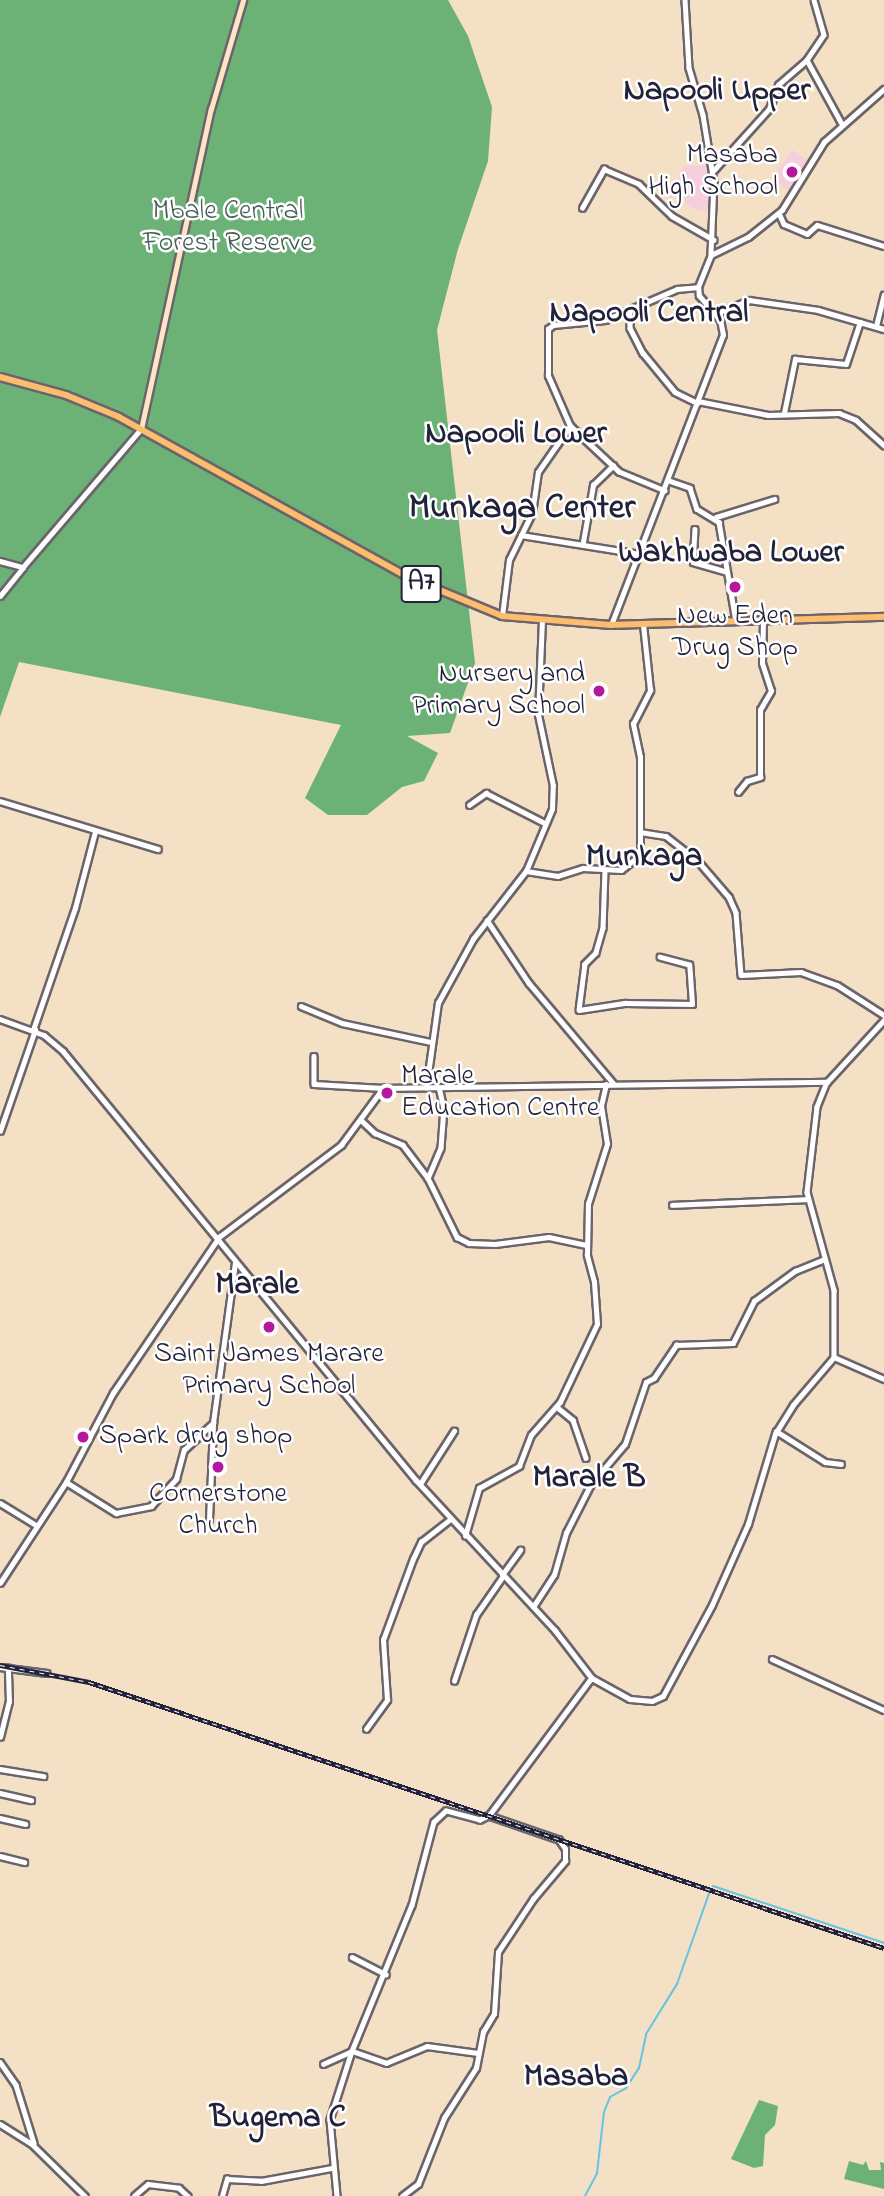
<!DOCTYPE html>
<html>
<head>
<meta charset="utf-8">
<style>
	body { margin:0 }
	#map { position:relative; width:884px; height:2196px; overflow:hidden; background:#f3e0c5; font-family:"Indie Flower",sans-serif }
	div>[style] { position:absolute }
	[style*='--x'] { left:calc(var(--x)*1px); top:calc(var(--y)*1px); width:calc(var(--w)*1px); rotate:calc(var(--a)*1deg) }
	.built>* { inset:0; background:#f5cfdc }
	.forest>* { inset:0; background:#6cb277 }
	.stream>* { height:2px; margin:-1px; padding:0 1px; transform-origin:1px; border-radius:1px; background:#65c4e4 }
	.roads { filter:drop-shadow(2px 0 #6b646b) drop-shadow(-2px 0 #6b646b) drop-shadow(0 2px #6b646b) drop-shadow(0 -2px #6b646b) }
	.street>* { height:4.5px; margin:-2.25px; padding:0 2.25px; transform-origin:2.25px; border-radius:2.25px; background:#fff }
	.secondary>* { height:5px; margin:-2.5px; padding:0 2.5px; transform-origin:2.5px; border-radius:2.5px; background:#fee5c5 }
	.primary>* { height:6px; margin:-3px; padding:0 3px; transform-origin:3px; border-radius:3px; background:#fcbd6f }
	.rail>* { height:4.5px; margin-top:-2.25px; transform-origin:0; background:repeating-linear-gradient(90deg,#fff 0 5px,#22223b 0 10px); box-sizing:border-box; border-block:2px solid #22223b }
	.dots>* { width:19px; height:19px; translate:-50% -50%; box-sizing:border-box; border:4px solid #fff; border-radius:50% }
	span { translate:-50% -50%; white-space:nowrap; text-align:center; line-height:1.15; -webkit-text-stroke:5px #fff; paint-order:stroke }
	.shield-label span { padding:2px 5px; background:#fff; border:2px solid; border-radius:5px; -webkit-text-stroke-width:0 }
	.shield-label { font-size:26px; color:#22223b; font-weight:700 }
	.poi-label { font-size:28px; color:#22223b }
	.right { translate:-100% -50%; text-align:right }
	.left { translate:0 -50%; text-align:left }
	.park-label { font-size:28px; color:#455f57 }
	.quarter-label { font-size:32px; color:#22223b; font-weight:700 }
	.district-label { font-size:35px; color:#22223b; font-weight:700 }
</style>
</head>
<body>
<div id="map">
	<div class="built">
		<div style="clip-path:polygon(793px 150px,807px 160px,789px 191px,772px 178px)"></div>
		<div style="clip-path:polygon(708px 165px,712px 182px,710px 213px,690px 207px,684px 201px,689px 193px,676px 185px,683px 166px)"></div>
	</div>
	<div class="forest">
		<div style="clip-path:polygon(0 0,448px 0,468px 36px,492px 107px,488px 161px,458px 249px,437px 330px,475px 663px,450px 733px,407px 736px,438px 753px,424px 781px,402px 787px,367px 815px,328px 815px,305px 798px,341px 725px,19px 662px,0 717px)"></div>
		<div style="clip-path:polygon(759px 2100px,778px 2106px,775px 2125px,765px 2135px,763px 2166px,754px 2168px,731px 2159px)"></div>
		<div style="clip-path:polygon(849px 2161px,863px 2165px,866px 2161px,869px 2170px,881px 2170px,880px 2162px,884px 2163px,884px 2189px,844px 2179px)"></div>
	</div>
	<div class="stream">
		<div style="--x:713;--y:1886;--w:180;--a:18.4"></div>
		<div style="--x:585;--y:2196;--w:26;--a:-62"></div>
		<div style="--x:597;--y:2173;--w:61;--a:-83.5"></div>
		<div style="--x:604;--y:2112;--w:16;--a:-68"></div>
		<div style="--x:610;--y:2097;--w:18;--a:-29"></div>
		<div style="--x:626;--y:2088;--w:24;--a:-57"></div>
		<div style="--x:639;--y:2068;--w:35;--a:-78"></div>
		<div style="--x:646;--y:2034;--w:59;--a:-58.2"></div>
		<div style="--x:677;--y:1984;--w:99;--a:-70.5"></div>
	</div>
	<div class="roads">
		<div class="street">
			<div style="--x:685;--y:0;--w:68;--a:86.6"></div>
			<div style="--x:689;--y:68;--w:49;--a:73.4"></div>
			<div style="--x:703;--y:115;--w:68;--a:80.7"></div>
			<div style="--x:714;--y:182;--w:72;--a:92.4"></div>
			<div style="--x:814;--y:0;--w:36;--a:74"></div>
			<div style="--x:824;--y:35;--w:30;--a:124"></div>
			<div style="--x:807;--y:60;--w:73;--a:61.3"></div>
			<div style="--x:714;--y:170;--w:82;--a:-48"></div>
			<div style="--x:769;--y:109;--w:26;--a:-69"></div>
			<div style="--x:778;--y:85;--w:38;--a:-41"></div>
			<div style="--x:582;--y:208;--w:45;--a:-60.6"></div>
			<div style="--x:604;--y:169;--w:38;--a:23"></div>
			<div style="--x:639;--y:184;--w:46;--a:44.1"></div>
			<div style="--x:672;--y:216;--w:48;--a:29.7"></div>
			<div style="--x:779;--y:213;--w:12;--a:66"></div>
			<div style="--x:784;--y:224;--w:25;--a:23"></div>
			<div style="--x:807;--y:234;--w:13;--a:-42"></div>
			<div style="--x:817;--y:225;--w:70;--a:17.4"></div>
			<div style="--x:630;--y:310;--w:18;--a:90"></div>
			<div style="--x:630;--y:328;--w:28;--a:63"></div>
			<div style="--x:643;--y:353;--w:50;--a:50.6"></div>
			<div style="--x:675;--y:392;--w:25;--a:26"></div>
			<div style="--x:715;--y:314;--w:37;--a:-22"></div>
			<div style="--x:749;--y:300;--w:70;--a:8.2"></div>
			<div style="--x:818;--y:310;--w:69;--a:16.1"></div>
			<div style="--x:876;--y:326;--w:32;--a:-76"></div>
			<div style="--x:698;--y:401;--w:71;--a:11.3"></div>
			<div style="--x:768;--y:415;--w:71;--a:-1.6"></div>
			<div style="--x:839;--y:413;--w:18;--a:22"></div>
			<div style="--x:856;--y:420;--w:38;--a:42"></div>
			<div style="--x:784;--y:413;--w:55;--a:-78.5"></div>
			<div style="--x:795;--y:359;--w:51;--a:5.6"></div>
			<div style="--x:846;--y:364;--w:44;--a:-71.6"></div>
			<div style="--x:670;--y:481;--w:21;--a:19"></div>
			<div style="--x:690;--y:488;--w:22;--a:72"></div>
			<div style="--x:697;--y:509;--w:26;--a:31"></div>
			<div style="--x:719;--y:522;--w:100;--a:80.3"></div>
			<div style="--x:665;--y:491;--w:50;--a:-157.6"></div>
			<div style="--x:619;--y:472;--w:67;--a:-136.8"></div>
			<div style="--x:570;--y:426;--w:55;--a:-113.7"></div>
			<div style="--x:548;--y:376;--w:47;--a:-90"></div>
			<div style="--x:548;--y:329;--w:6;--a:-39"></div>
			<div style="--x:553;--y:325;--w:52;--a:-5.5"></div>
			<div style="--x:605;--y:320;--w:78;--a:-23.3"></div>
			<div style="--x:677;--y:289;--w:21;--a:-5"></div>
			<div style="--x:716;--y:517;--w:61;--a:-17.2"></div>
			<div style="--x:695;--y:529;--w:33;--a:93"></div>
			<div style="--x:693;--y:562;--w:33;--a:16"></div>
			<div style="--x:521;--y:535;--w:120;--a:9.1"></div>
			<div style="--x:583;--y:542;--w:58;--a:-80"></div>
			<div style="--x:593;--y:485;--w:28;--a:-44"></div>
			<div style="--x:0;--y:561;--w:24;--a:15"></div>
			<div style="--x:23;--y:567;--w:182;--a:-49.5"></div>
			<div style="--x:0;--y:596;--w:36;--a:-51"></div>
			<div style="--x:502;--y:616;--w:56;--a:-82.9"></div>
			<div style="--x:509;--y:560;--w:52;--a:-63.9"></div>
			<div style="--x:532;--y:513;--w:41;--a:-81.7"></div>
			<div style="--x:538;--y:472;--w:56;--a:-55.2"></div>
			<div style="--x:611;--y:625;--w:311;--a:-68.9"></div>
			<div style="--x:723;--y:335;--w:15;--a:-101"></div>
			<div style="--x:720;--y:320;--w:32;--a:-131"></div>
			<div style="--x:699;--y:296;--w:9;--a:-96"></div>
			<div style="--x:698;--y:287;--w:35;--a:-68"></div>
			<div style="--x:711;--y:255;--w:41;--a:-25.9"></div>
			<div style="--x:748;--y:237;--w:43;--a:-38.5"></div>
			<div style="--x:782;--y:210;--w:80;--a:-58.3"></div>
			<div style="--x:824;--y:142;--w:80;--a:-41.5"></div>
			<div style="--x:738;--y:792;--w:14;--a:-51"></div>
			<div style="--x:747;--y:781;--w:14;--a:-17"></div>
			<div style="--x:760;--y:777;--w:67;--a:-90"></div>
			<div style="--x:760;--y:710;--w:22;--a:-60"></div>
			<div style="--x:771;--y:691;--w:29;--a:-108"></div>
			<div style="--x:762;--y:663;--w:42;--a:-88.6"></div>
			<div style="--x:0;--y:801;--w:165;--a:16.9"></div>
			<div style="--x:469;--y:805;--w:21;--a:-35"></div>
			<div style="--x:486;--y:793;--w:66;--a:27"></div>
			<div style="--x:640;--y:832;--w:26;--a:9"></div>
			<div style="--x:666;--y:836;--w:41;--a:38"></div>
			<div style="--x:698;--y:861;--w:48;--a:49.3"></div>
			<div style="--x:729;--y:897;--w:17;--a:66"></div>
			<div style="--x:736;--y:913;--w:62;--a:85.4"></div>
			<div style="--x:741;--y:975;--w:60;--a:-2.9"></div>
			<div style="--x:801;--y:972;--w:38;--a:20"></div>
			<div style="--x:837;--y:985;--w:56;--a:32.6"></div>
			<div style="--x:526;--y:871;--w:32;--a:9"></div>
			<div style="--x:558;--y:876;--w:26;--a:-18"></div>
			<div style="--x:583;--y:868;--w:38;--a:3"></div>
			<div style="--x:621;--y:870;--w:24;--a:-38"></div>
			<div style="--x:640;--y:855;--w:98;--a:-90"></div>
			<div style="--x:640;--y:757;--w:34;--a:-102"></div>
			<div style="--x:633;--y:724;--w:38;--a:-63"></div>
			<div style="--x:650;--y:690;--w:66;--a:-96.1"></div>
			<div style="--x:605;--y:871;--w:57;--a:92"></div>
			<div style="--x:603;--y:928;--w:26;--a:106"></div>
			<div style="--x:596;--y:953;--w:16;--a:135"></div>
			<div style="--x:585;--y:964;--w:46;--a:97.4"></div>
			<div style="--x:579;--y:1010;--w:47;--a:-8.7"></div>
			<div style="--x:625;--y:1003;--w:67;--a:0.9"></div>
			<div style="--x:692;--y:1004;--w:39;--a:-94"></div>
			<div style="--x:689;--y:965;--w:30;--a:-165"></div>
			<div style="--x:487;--y:920;--w:76;--a:56.3"></div>
			<div style="--x:529;--y:983;--w:132;--a:49.9"></div>
			<div style="--x:301;--y:1006;--w:44;--a:22.5"></div>
			<div style="--x:342;--y:1023;--w:91;--a:12.1"></div>
			<div style="--x:0;--y:1019;--w:47;--a:20"></div>
			<div style="--x:44;--y:1035;--w:25;--a:40"></div>
			<div style="--x:63;--y:1051;--w:556;--a:50.55"></div>
			<div style="--x:416;--y:1480;--w:205;--a:47.2"></div>
			<div style="--x:555;--y:1630;--w:61;--a:52.4"></div>
			<div style="--x:592;--y:1678;--w:171;--a:126.7"></div>
			<div style="--x:490;--y:1815;--w:11;--a:153"></div>
			<div style="--x:480;--y:1820;--w:35;--a:-165"></div>
			<div style="--x:446;--y:1811;--w:16;--a:137"></div>
			<div style="--x:434;--y:1822;--w:86;--a:104.8"></div>
			<div style="--x:412;--y:1905;--w:158;--a:112.3"></div>
			<div style="--x:352;--y:2051;--w:72;--a:107.7"></div>
			<div style="--x:330;--y:2120;--w:76;--a:84.7"></div>
			<div style="--x:33;--y:1030;--w:129;--a:-71"></div>
			<div style="--x:75;--y:908;--w:79;--a:-75.3"></div>
			<div style="--x:314;--y:1056;--w:28;--a:90"></div>
			<div style="--x:314;--y:1084;--w:69;--a:3.3"></div>
			<div style="--x:827;--y:1082;--w:27;--a:112"></div>
			<div style="--x:817;--y:1107;--w:86;--a:96.7"></div>
			<div style="--x:807;--y:1192;--w:102;--a:74.6"></div>
			<div style="--x:834;--y:1290;--w:67;--a:90"></div>
			<div style="--x:834;--y:1357;--w:55;--a:23.7"></div>
			<div style="--x:439;--y:1087;--w:22;--a:77"></div>
			<div style="--x:444;--y:1108;--w:40;--a:94.3"></div>
			<div style="--x:441;--y:1148;--w:33;--a:113"></div>
			<div style="--x:428;--y:1178;--w:66;--a:63.8"></div>
			<div style="--x:457;--y:1237;--w:13;--a:27"></div>
			<div style="--x:469;--y:1243;--w:26;--a:2"></div>
			<div style="--x:495;--y:1244;--w:54;--a:-7.4"></div>
			<div style="--x:549;--y:1237;--w:39;--a:12"></div>
			<div style="--x:426;--y:1088;--w:86;--a:-82"></div>
			<div style="--x:438;--y:1003;--w:73;--a:-61.3"></div>
			<div style="--x:473;--y:939;--w:86;--a:-52.1"></div>
			<div style="--x:526;--y:871;--w:67;--a:-67.2"></div>
			<div style="--x:552;--y:809;--w:23;--a:-88"></div>
			<div style="--x:553;--y:786;--w:73;--a:-101.9"></div>
			<div style="--x:538;--y:715;--w:94;--a:-87.6"></div>
			<div style="--x:362;--y:1121;--w:18;--a:43"></div>
			<div style="--x:375;--y:1133;--w:30;--a:23"></div>
			<div style="--x:403;--y:1145;--w:41;--a:52.9"></div>
			<div style="--x:0;--y:1131;--w:107;--a:-70.9"></div>
			<div style="--x:672;--y:1205;--w:136;--a:-2.5"></div>
			<div style="--x:557;--y:1407;--w:21;--a:39"></div>
			<div style="--x:573;--y:1420;--w:40;--a:71.1"></div>
			<div style="--x:776;--y:1431;--w:58;--a:32.3"></div>
			<div style="--x:825;--y:1462;--w:16;--a:7"></div>
			<div style="--x:66;--y:1482;--w:59;--a:31.8"></div>
			<div style="--x:116;--y:1513;--w:36;--a:-11"></div>
			<div style="--x:151;--y:1506;--w:37;--a:-47"></div>
			<div style="--x:176;--y:1479;--w:30;--a:-75"></div>
			<div style="--x:184;--y:1450;--w:40;--a:-43"></div>
			<div style="--x:213;--y:1423;--w:162;--a:-82.2"></div>
			<div style="--x:420;--y:1484;--w:63;--a:-57.3"></div>
			<div style="--x:0;--y:1503;--w:42;--a:31.4"></div>
			<div style="--x:209;--y:1520;--w:96;--a:-87.6"></div>
			<div style="--x:465;--y:1536;--w:50;--a:-73.7"></div>
			<div style="--x:479;--y:1488;--w:46;--a:-28.8"></div>
			<div style="--x:519;--y:1466;--w:33;--a:-69"></div>
			<div style="--x:531;--y:1435;--w:44;--a:-48.7"></div>
			<div style="--x:560;--y:1402;--w:86;--a:-64.6"></div>
			<div style="--x:597;--y:1324;--w:42;--a:-94.1"></div>
			<div style="--x:594;--y:1282;--w:28;--a:-105"></div>
			<div style="--x:587;--y:1255;--w:51;--a:-88.9"></div>
			<div style="--x:588;--y:1204;--w:63;--a:-72.4"></div>
			<div style="--x:607;--y:1144;--w:38;--a:-99"></div>
			<div style="--x:601;--y:1106;--w:22;--a:-77"></div>
			<div style="--x:502;--y:1575;--w:31;--a:-54"></div>
			<div style="--x:0;--y:1583;--w:121;--a:-56.8"></div>
			<div style="--x:66;--y:1482;--w:101;--a:-62.2"></div>
			<div style="--x:113;--y:1393;--w:189;--a:-55.8"></div>
			<div style="--x:219;--y:1237;--w:153;--a:-37"></div>
			<div style="--x:341;--y:1145;--w:71;--a:-53.6"></div>
			<div style="--x:383;--y:1088;--w:444;--a:-0.8"></div>
			<div style="--x:827;--y:1082;--w:84;--a:-47.4"></div>
			<div style="--x:533;--y:1607;--w:38;--a:-57"></div>
			<div style="--x:554;--y:1575;--w:44;--a:-74.1"></div>
			<div style="--x:566;--y:1533;--w:55;--a:-63"></div>
			<div style="--x:591;--y:1484;--w:52;--a:-49.6"></div>
			<div style="--x:625;--y:1444;--w:65;--a:-71.3"></div>
			<div style="--x:646;--y:1382;--w:9;--a:-27"></div>
			<div style="--x:654;--y:1378;--w:40;--a:-56"></div>
			<div style="--x:676;--y:1345;--w:57;--a:-2"></div>
			<div style="--x:733;--y:1343;--w:47;--a:-63.4"></div>
			<div style="--x:754;--y:1301;--w:51;--a:-36.2"></div>
			<div style="--x:795;--y:1271;--w:32;--a:-22"></div>
			<div style="--x:772;--y:1659;--w:123;--a:24.5"></div>
			<div style="--x:0;--y:1667;--w:47;--a:7.3"></div>
			<div style="--x:592;--y:1678;--w:43;--a:28.9"></div>
			<div style="--x:630;--y:1699;--w:22;--a:5"></div>
			<div style="--x:652;--y:1701;--w:12;--a:-24"></div>
			<div style="--x:663;--y:1696;--w:103;--a:-61.7"></div>
			<div style="--x:712;--y:1605;--w:89;--a:-66"></div>
			<div style="--x:748;--y:1524;--w:94;--a:-73.3"></div>
			<div style="--x:775;--y:1434;--w:34;--a:-58"></div>
			<div style="--x:793;--y:1405;--w:63;--a:-49.5"></div>
			<div style="--x:454;--y:1681;--w:70;--a:-71.6"></div>
			<div style="--x:476;--y:1615;--w:47;--a:-55.3"></div>
			<div style="--x:366;--y:1729;--w:36;--a:-54"></div>
			<div style="--x:387;--y:1700;--w:60;--a:-93.8"></div>
			<div style="--x:383;--y:1640;--w:86;--a:-69.7"></div>
			<div style="--x:413;--y:1559;--w:19;--a:-65"></div>
			<div style="--x:421;--y:1542;--w:37;--a:-38"></div>
			<div style="--x:0;--y:1737;--w:36;--a:-76"></div>
			<div style="--x:9;--y:1702;--w:34;--a:-92"></div>
			<div style="--x:0;--y:1769;--w:44;--a:9.2"></div>
			<div style="--x:0;--y:1793;--w:32;--a:13"></div>
			<div style="--x:0;--y:1818;--w:26;--a:13"></div>
			<div style="--x:0;--y:1856;--w:25;--a:14"></div>
			<div style="--x:352;--y:1957;--w:38;--a:27"></div>
			<div style="--x:0;--y:2062;--w:28;--a:55"></div>
			<div style="--x:16;--y:2085;--w:61;--a:72.8"></div>
			<div style="--x:323;--y:2064;--w:32;--a:-24"></div>
			<div style="--x:352;--y:2051;--w:36;--a:19"></div>
			<div style="--x:386;--y:2063;--w:44;--a:-22.5"></div>
			<div style="--x:427;--y:2046;--w:51;--a:7.8"></div>
			<div style="--x:0;--y:2124;--w:36;--a:32"></div>
			<div style="--x:31;--y:2143;--w:76;--a:44.5"></div>
			<div style="--x:134;--y:2196;--w:18;--a:-41"></div>
			<div style="--x:148;--y:2184;--w:31;--a:7"></div>
			<div style="--x:179;--y:2188;--w:12;--a:42"></div>
			<div style="--x:222;--y:2196;--w:18;--a:-74"></div>
			<div style="--x:227;--y:2179;--w:34;--a:3"></div>
			<div style="--x:261;--y:2181;--w:72;--a:-10.4"></div>
			<div style="--x:402;--y:2196;--w:20;--a:-37"></div>
			<div style="--x:418;--y:2184;--w:71;--a:-68.5"></div>
			<div style="--x:444;--y:2118;--w:59;--a:-57.4"></div>
			<div style="--x:476;--y:2068;--w:37;--a:-79"></div>
			<div style="--x:483;--y:2032;--w:21;--a:-59"></div>
			<div style="--x:494;--y:2014;--w:62;--a:-86.3"></div>
			<div style="--x:498;--y:1952;--w:64;--a:-56.6"></div>
			<div style="--x:533;--y:1899;--w:50;--a:-49.9"></div>
			<div style="--x:565;--y:1861;--w:12;--a:-90"></div>
			<div style="--x:565;--y:1849;--w:11;--a:-124"></div>
			<div style="--x:559;--y:1840;--w:74;--a:-161.1"></div>
		</div>
		<div class="secondary">
			<div style="--x:141;--y:429;--w:328;--a:-77.7"></div>
			<div style="--x:211;--y:109;--w:114;--a:-73.6"></div>
		</div>
		<div class="primary">
			<div style="--x:0;--y:377;--w:68;--a:15.3"></div>
			<div style="--x:66;--y:395;--w:57;--a:22.5"></div>
			<div style="--x:119;--y:417;--w:330;--a:29"></div>
			<div style="--x:408;--y:577;--w:102;--a:22.5"></div>
			<div style="--x:502;--y:616;--w:109;--a:4.7"></div>
			<div style="--x:611;--y:625;--w:273;--a:-1.7"></div>
		</div>
	</div>
	<div class="rail">
		<div style="--x:0;--y:1665;--w:91;--a:10.8"></div>
		<div style="--x:89;--y:1682;--w:838;--a:18.5"></div>
	</div>
	<div class="dots">
		<div style="left:792px;top:172px;background:#b5179e"></div>
		<div style="left:735px;top:587px;background:#b5179e"></div>
		<div style="left:599px;top:691px;background:#b5179e"></div>
		<div style="left:387px;top:1093px;background:#b5179e"></div>
		<div style="left:269px;top:1327px;background:#b5179e"></div>
		<div style="left:83px;top:1437px;background:#b5179e"></div>
		<div style="left:218px;top:1467px;background:#b5179e"></div>
	</div>
	<div class="shield-label">
		<span style="left:421px;top:584px">A7</span>
	</div>
	<div class="poi-label">
		<span class="right" style="left:778px;top:172px">Masaba<br>High School</span>
		<span style="left:735px;top:633px">New Eden<br>Drug Shop</span>
		<span class="right" style="left:585px;top:691px">Nursery and<br>Primary School</span>
		<span class="left" style="left:401px;top:1093px">Marale<br>Education Centre</span>
		<span style="left:269px;top:1371px">Saint James Marare<br>Primary School</span>
		<span class="left" style="left:99px;top:1437px">Spark drug shop</span>
		<span style="left:218px;top:1511px">Cornerstone<br>Church</span>
	</div>
	<div class="park-label">
		<span style="left:228px;top:228px">Mbale Central<br>Forest Reserve</span>
	</div>
	<div class="quarter-label">
		<span style="left:717px;top:92px">Napooli Upper</span>
		<span style="left:649px;top:314px">Napooli Central</span>
		<span style="left:516px;top:435px">Napooli Lower</span>
		<span style="left:731px;top:554px">Wakhwaba Lower</span>
		<span style="left:644px;top:858px">Munkaga</span>
		<span style="left:257px;top:1286px">Marale</span>
		<span style="left:589px;top:1479px">Marale B</span>
		<span style="left:576px;top:2078px">Masaba</span>
		<span style="left:278px;top:2119px">Bugema C</span>
	</div>
	<div class="district-label">
		<span style="left:522px;top:509px">Munkaga Center</span>
	</div>
</div>
</body>
</html>
